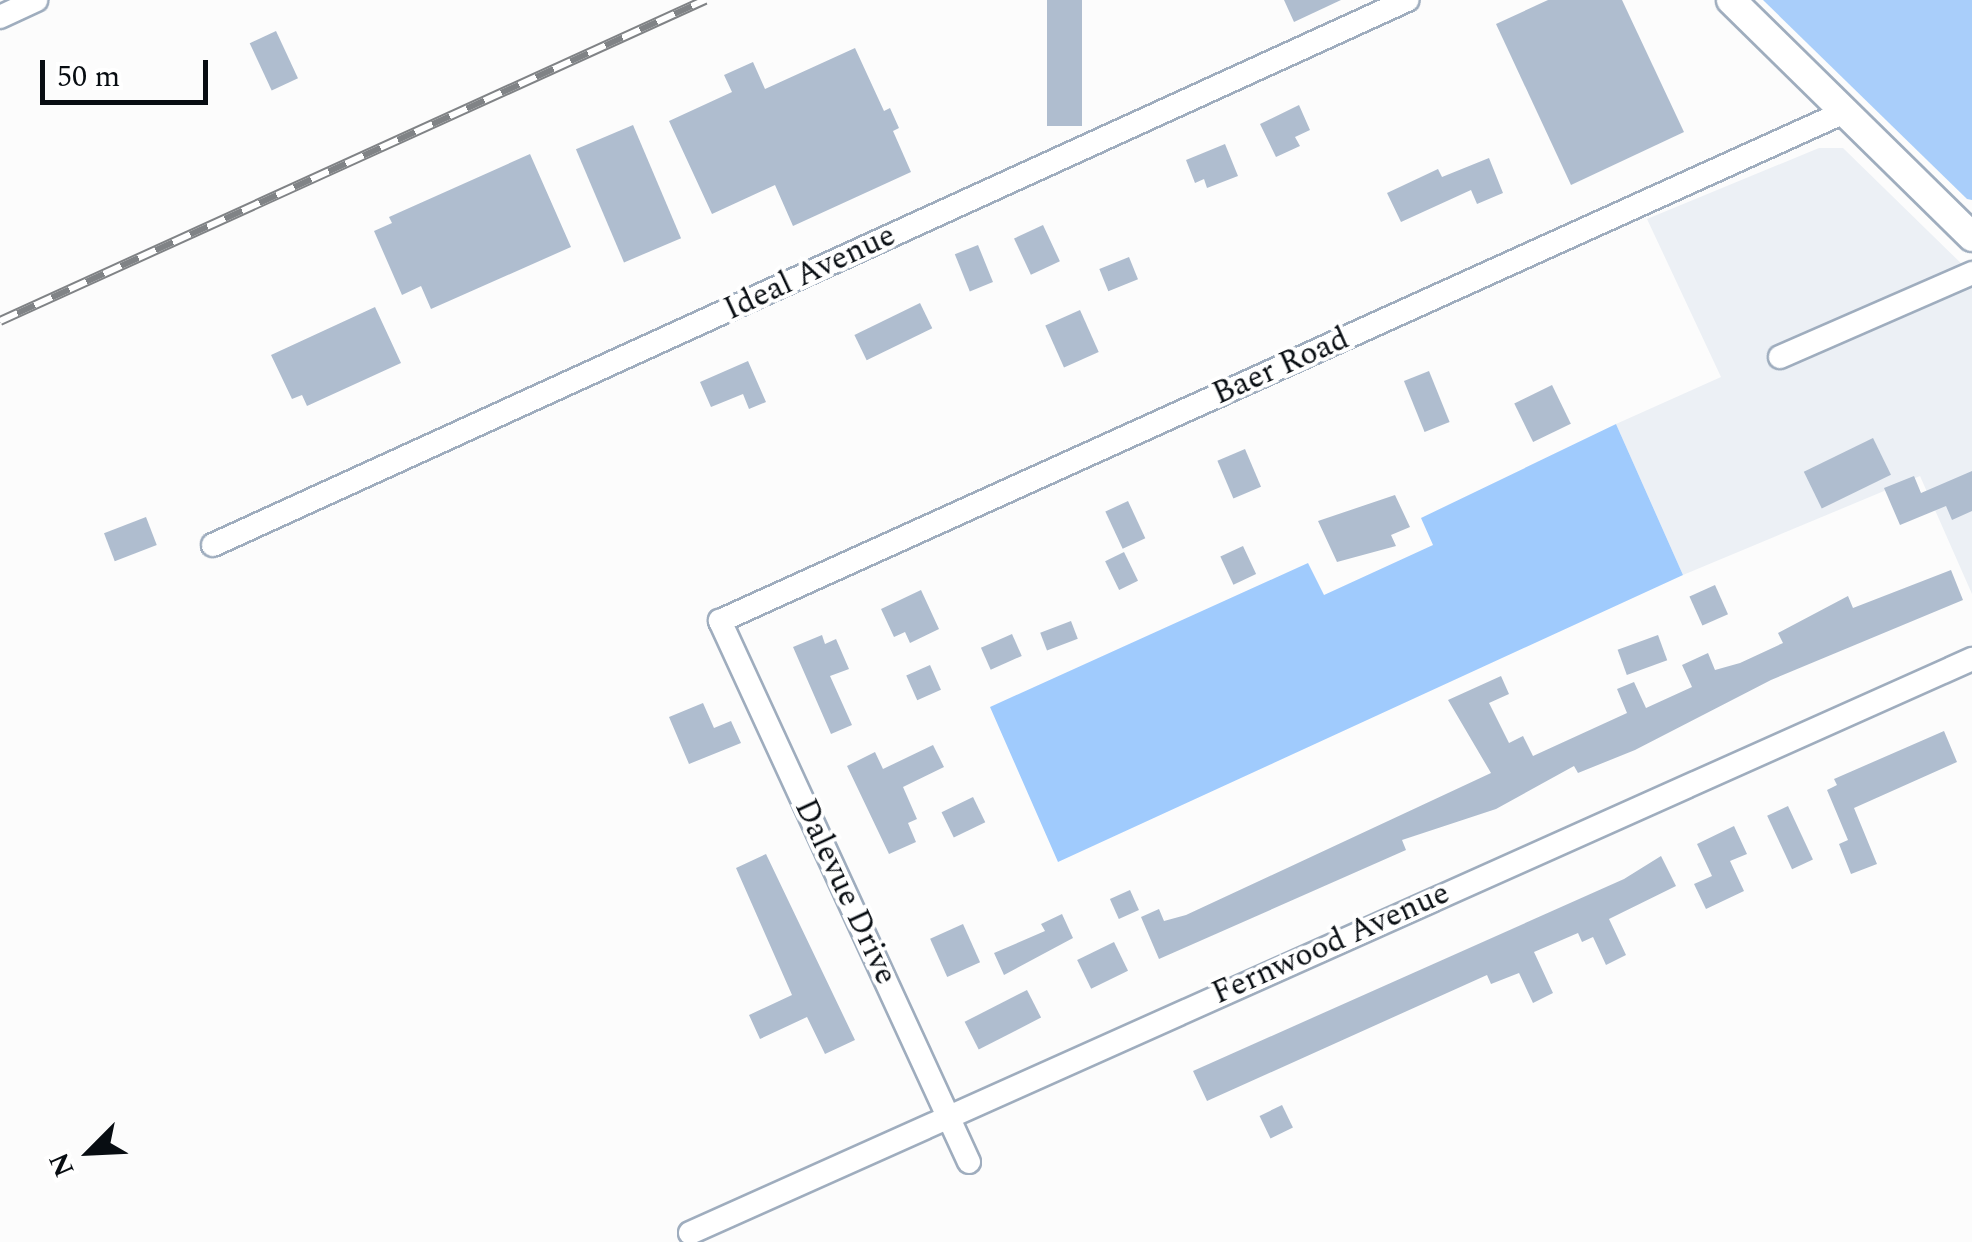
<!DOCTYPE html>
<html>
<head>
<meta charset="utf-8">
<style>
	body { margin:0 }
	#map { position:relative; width:1972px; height:1242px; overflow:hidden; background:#fcfcfc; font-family:Spectral,serif }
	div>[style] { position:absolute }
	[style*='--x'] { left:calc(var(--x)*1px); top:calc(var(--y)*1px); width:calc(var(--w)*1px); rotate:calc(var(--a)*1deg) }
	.built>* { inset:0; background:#ecf0f5 }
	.green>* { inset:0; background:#a9cefa }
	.forest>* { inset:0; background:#a0cbfd }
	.building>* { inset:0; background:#afbdcf; transform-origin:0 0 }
	.roads { filter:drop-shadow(2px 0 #9fadbe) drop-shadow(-2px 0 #9fadbe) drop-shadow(0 2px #9fadbe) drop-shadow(0 -2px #9fadbe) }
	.minor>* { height:22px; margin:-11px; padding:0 11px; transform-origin:11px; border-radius:11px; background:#fff }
	.major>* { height:28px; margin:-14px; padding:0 14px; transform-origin:14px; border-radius:14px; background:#fff }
	.rail>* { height:10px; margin-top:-5px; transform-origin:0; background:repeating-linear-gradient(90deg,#fff 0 19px,#808386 0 38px); box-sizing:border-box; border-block:2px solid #808386 }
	span { translate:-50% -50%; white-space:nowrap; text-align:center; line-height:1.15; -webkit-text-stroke:8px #fff; paint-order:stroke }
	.street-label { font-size:32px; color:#080d12 }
	.north { position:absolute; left:40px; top:1102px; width:100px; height:100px; -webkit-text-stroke:8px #fff; paint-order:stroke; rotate:246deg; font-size:28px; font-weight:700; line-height:40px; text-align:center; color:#080d12 }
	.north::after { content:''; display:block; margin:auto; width:35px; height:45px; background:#080d12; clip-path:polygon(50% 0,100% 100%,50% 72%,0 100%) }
	.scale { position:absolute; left:40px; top:60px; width:168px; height:45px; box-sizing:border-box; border:5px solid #080d12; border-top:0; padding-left:12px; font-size:30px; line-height:35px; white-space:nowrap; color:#080d12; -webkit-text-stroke:8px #fff; paint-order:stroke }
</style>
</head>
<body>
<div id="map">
	<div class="built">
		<div style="clip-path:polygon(1819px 148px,1843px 148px,1972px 274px,1972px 594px,1920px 476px,1683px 575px,1616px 424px,1721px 377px,1647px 219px)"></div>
	</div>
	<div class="green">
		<div style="clip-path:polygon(1763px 0,1972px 0,1972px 200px,1967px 199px)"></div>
	</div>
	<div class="forest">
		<div style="clip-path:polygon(1616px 424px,1683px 575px,1058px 862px,990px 707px,1308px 563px,1324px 595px,1433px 545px,1421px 518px)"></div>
	</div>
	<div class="building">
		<div style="left:1047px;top:0;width:35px;height:126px"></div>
		<div style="clip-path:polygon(1284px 0,1341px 0,1294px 22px)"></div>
		<div style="clip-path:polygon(1548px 0,1622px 0,1684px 132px,1571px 185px,1496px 24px)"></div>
		<div style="left:276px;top:31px;width:52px;height:29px;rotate:65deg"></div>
		<div style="clip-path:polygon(855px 48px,884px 111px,890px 108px,899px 128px,893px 131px,911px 172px,793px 226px,775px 185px,712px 214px,669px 121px,732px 92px,724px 75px,753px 62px,765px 89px)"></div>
		<div style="clip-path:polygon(1299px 105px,1310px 130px,1295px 137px,1300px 146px,1276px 157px,1260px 124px)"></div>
		<div style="left:633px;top:125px;width:123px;height:62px;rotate:67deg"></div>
		<div style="clip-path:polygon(1225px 144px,1238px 176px,1207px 188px,1204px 179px,1195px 183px,1186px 160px)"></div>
		<div style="clip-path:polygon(530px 154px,571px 247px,431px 309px,421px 286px,402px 295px,374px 231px,392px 223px,389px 217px)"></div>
		<div style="clip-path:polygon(1489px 158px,1503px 193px,1477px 204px,1471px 190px,1401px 222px,1387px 193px,1438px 169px,1442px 177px)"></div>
		<div style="left:1043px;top:225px;width:40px;height:32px;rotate:65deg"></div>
		<div style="left:978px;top:245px;width:40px;height:25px;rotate:68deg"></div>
		<div style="left:1129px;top:257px;width:24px;height:32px;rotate:68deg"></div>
		<div style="left:920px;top:303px;width:28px;height:73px;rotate:64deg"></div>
		<div style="clip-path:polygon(375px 307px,401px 363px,307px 406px,302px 395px,292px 399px,271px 355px)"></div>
		<div style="left:1080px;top:310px;width:46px;height:38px;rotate:66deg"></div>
		<div style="clip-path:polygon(748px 361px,766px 402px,749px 409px,743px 394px,711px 407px,700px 382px)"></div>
		<div style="left:1429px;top:371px;width:55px;height:27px;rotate:68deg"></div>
		<div style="left:1552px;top:385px;width:43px;height:42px;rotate:64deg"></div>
		<div style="left:1873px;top:438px;width:41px;height:77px;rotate:64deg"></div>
		<div style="left:1245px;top:449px;width:41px;height:30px;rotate:67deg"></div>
		<div style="clip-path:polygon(1972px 471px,1972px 511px,1952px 520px,1946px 506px,1900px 525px,1884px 488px,1914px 476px,1921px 493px)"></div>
		<div style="clip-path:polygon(1395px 495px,1410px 527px,1391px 535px,1396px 546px,1337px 562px,1318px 521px)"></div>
		<div style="left:1128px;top:501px;width:41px;height:25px;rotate:65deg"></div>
		<div style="left:146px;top:517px;width:30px;height:45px;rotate:69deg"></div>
		<div style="left:1243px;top:546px;width:31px;height:25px;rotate:65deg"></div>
		<div style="left:1124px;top:552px;width:32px;height:21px;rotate:64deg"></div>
		<div style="clip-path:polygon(1951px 570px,1963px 600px,1771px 680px,1635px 750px,1578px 773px,1574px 766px,1496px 809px,1402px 840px,1406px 850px,1159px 959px,1141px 917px,1159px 909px,1164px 921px,1186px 915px,1491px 773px,1448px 700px,1501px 676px,1509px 694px,1489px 703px,1509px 743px,1523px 736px,1533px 756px,1627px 713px,1617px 689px,1634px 682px,1646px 708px,1692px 687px,1682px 665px,1708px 653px,1715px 670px,1740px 663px,1783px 643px,1778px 633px,1848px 596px,1853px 608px)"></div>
		<div style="left:1715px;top:585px;width:32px;height:28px;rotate:66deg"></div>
		<div style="clip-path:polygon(921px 590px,939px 629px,910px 643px,905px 632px,894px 637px,881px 609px)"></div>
		<div style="left:1071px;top:621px;width:19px;height:33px;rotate:69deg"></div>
		<div style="left:1012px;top:634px;width:24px;height:34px;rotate:66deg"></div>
		<div style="clip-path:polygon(822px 635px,825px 644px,836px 639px,849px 669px,830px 676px,852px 725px,831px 734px,793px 647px)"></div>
		<div style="left:1658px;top:635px;width:27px;height:43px;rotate:70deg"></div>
		<div style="left:930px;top:665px;width:27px;height:26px;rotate:66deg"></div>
		<div style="clip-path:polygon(703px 703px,714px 728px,731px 721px,741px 743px,689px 764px,669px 717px)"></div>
		<div style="clip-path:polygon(1944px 731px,1957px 762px,1854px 808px,1877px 864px,1851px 874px,1839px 844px,1848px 840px,1827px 790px,1837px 785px,1834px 779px)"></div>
		<div style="clip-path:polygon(933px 745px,944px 767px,903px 787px,917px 819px,908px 823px,916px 842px,889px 854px,847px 766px,875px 752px,883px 769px)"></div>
		<div style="left:973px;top:797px;width:28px;height:35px;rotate:64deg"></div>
		<div style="left:1788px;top:806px;width:59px;height:23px;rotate:65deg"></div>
		<div style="clip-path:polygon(1734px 826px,1747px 854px,1730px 861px,1744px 891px,1706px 909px,1694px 884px,1712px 876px,1697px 844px)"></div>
		<div style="clip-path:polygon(766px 854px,855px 1040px,825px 1054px,807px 1017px,760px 1039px,749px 1015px,792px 995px,736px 868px)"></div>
		<div style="clip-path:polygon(1661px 856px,1676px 886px,1609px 919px,1626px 955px,1606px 965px,1593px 937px,1582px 942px,1578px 933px,1534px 952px,1553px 993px,1533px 1003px,1519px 973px,1491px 984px,1487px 975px,1207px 1101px,1193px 1071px,1624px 879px)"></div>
		<div style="left:1130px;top:890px;width:22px;height:22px;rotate:66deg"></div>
		<div style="clip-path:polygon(1062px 914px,1073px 938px,1004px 975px,994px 953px,1045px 931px,1041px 924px)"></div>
		<div style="left:963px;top:924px;width:42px;height:36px;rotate:66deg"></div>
		<div style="left:1114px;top:942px;width:32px;height:41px;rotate:64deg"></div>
		<div style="left:1027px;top:990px;width:31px;height:70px;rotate:63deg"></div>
		<div style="left:1282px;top:1105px;width:25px;height:25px;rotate:64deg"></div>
	</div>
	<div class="roads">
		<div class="minor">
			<div style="--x:0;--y:17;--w:40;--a:-25"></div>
			<div style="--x:1780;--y:357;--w:210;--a:-23.6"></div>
			<div style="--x:213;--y:545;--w:1313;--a:-24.53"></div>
			<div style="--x:969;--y:1162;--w:596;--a:-114.71"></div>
			<div style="--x:720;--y:621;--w:1232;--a:-24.36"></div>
			<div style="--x:690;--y:1233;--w:1405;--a:-24.12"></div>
		</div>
		<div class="major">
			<div style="--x:1731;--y:0;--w:338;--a:44.5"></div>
		</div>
	</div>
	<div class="rail">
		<div style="--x:0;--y:321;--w:775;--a:-24.48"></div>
	</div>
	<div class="street-label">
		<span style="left:810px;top:273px;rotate:-25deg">Ideal Avenue</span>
		<span style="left:1281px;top:367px;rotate:-24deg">Baer Road</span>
		<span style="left:845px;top:892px;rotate:65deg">Dalevue Drive</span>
		<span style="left:1331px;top:944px;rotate:-24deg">Fernwood Avenue</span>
	</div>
	<div class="north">N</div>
	<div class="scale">50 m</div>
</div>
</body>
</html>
